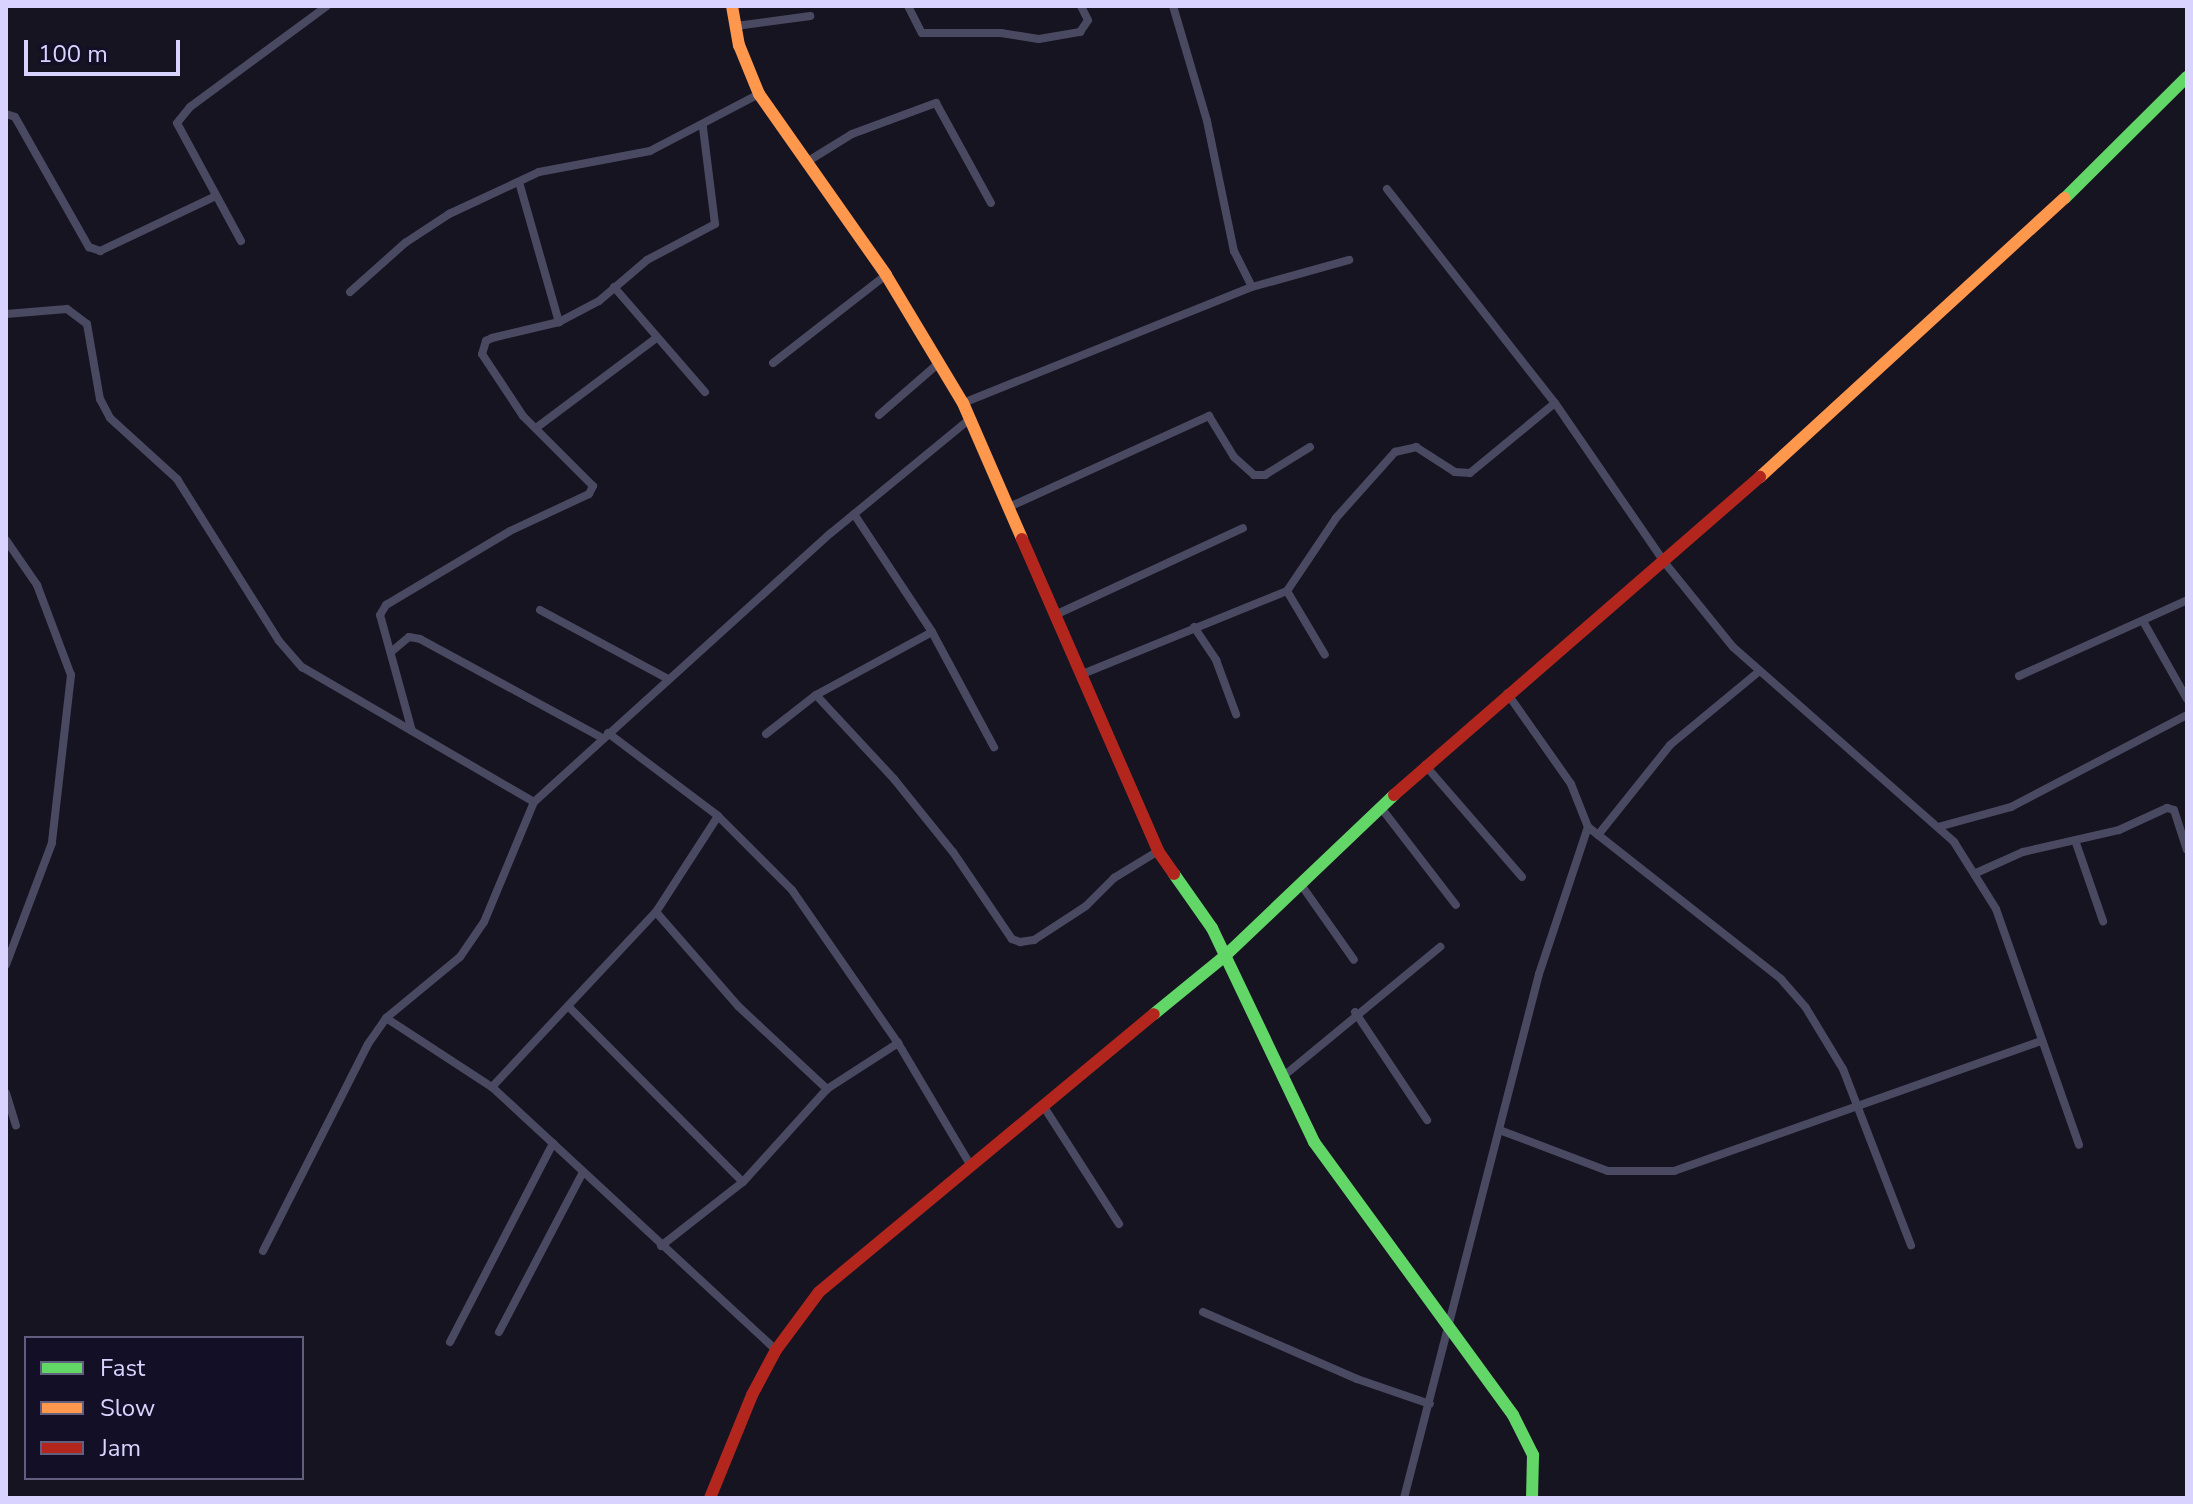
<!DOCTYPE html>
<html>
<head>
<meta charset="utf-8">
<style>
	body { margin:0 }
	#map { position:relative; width:2193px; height:1504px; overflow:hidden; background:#161421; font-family:"Nunito Sans",sans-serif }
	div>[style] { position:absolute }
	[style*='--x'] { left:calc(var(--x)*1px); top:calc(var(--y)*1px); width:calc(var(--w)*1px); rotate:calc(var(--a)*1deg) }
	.street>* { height:8px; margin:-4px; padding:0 4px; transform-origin:4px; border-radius:4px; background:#4a4962 }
	.fast>* { height:12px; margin:-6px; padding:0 6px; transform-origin:6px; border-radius:6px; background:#63d668 }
	.slow>* { height:12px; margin:-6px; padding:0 6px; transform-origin:6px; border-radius:6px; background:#ff974d }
	.jam>* { height:12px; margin:-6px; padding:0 6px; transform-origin:6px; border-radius:6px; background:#b3261e }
	span { translate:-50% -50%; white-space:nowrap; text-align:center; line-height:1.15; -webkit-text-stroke:8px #130f26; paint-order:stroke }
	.frame { position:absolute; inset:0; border:8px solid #d9d4ff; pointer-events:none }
	.legend { position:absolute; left:24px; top:1336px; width:280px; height:144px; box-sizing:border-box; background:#130f26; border:2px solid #625e7d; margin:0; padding:10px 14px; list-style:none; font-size:24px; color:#d9d4ff }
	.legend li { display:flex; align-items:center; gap:16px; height:40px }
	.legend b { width:40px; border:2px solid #625e7d }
	.scale { position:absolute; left:24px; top:40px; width:156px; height:36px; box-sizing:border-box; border:4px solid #d9d4ff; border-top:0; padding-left:10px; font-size:24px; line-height:28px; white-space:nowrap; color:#d9d4ff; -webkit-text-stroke:6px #130f26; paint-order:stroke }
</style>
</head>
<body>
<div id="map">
	<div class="street">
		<div style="--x:908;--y:6;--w:30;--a:63"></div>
		<div style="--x:922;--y:33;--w:79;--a:0"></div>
		<div style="--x:1001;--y:33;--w:38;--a:9"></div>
		<div style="--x:1039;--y:39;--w:42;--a:-9.7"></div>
		<div style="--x:1080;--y:32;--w:14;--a:-56"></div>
		<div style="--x:1088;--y:20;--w:16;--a:-117"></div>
		<div style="--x:1173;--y:6;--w:120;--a:73.5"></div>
		<div style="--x:1207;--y:121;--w:133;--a:78.3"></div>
		<div style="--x:1234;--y:251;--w:40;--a:63.4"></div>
		<div style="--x:736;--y:26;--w:75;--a:-7.7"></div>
		<div style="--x:6;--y:114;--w:9;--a:18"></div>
		<div style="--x:15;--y:117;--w:150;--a:60.4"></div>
		<div style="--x:89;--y:247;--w:12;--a:20"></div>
		<div style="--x:100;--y:251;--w:128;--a:-25.4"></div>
		<div style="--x:805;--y:163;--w:55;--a:-31.7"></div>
		<div style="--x:852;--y:134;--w:90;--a:-20.3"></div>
		<div style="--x:936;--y:103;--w:114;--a:61.2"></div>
		<div style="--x:519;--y:182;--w:146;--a:74.1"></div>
		<div style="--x:559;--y:322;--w:45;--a:-27.7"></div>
		<div style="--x:599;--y:301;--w:63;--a:-40.5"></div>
		<div style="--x:647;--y:260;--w:77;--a:-27.9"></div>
		<div style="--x:715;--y:224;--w:98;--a:-97.1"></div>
		<div style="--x:1387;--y:189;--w:272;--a:51.9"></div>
		<div style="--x:1555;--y:403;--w:194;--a:55.5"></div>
		<div style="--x:1665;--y:563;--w:108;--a:51"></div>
		<div style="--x:1733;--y:647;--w:295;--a:41.4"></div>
		<div style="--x:1954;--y:842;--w:79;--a:57.9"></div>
		<div style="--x:1996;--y:909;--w:250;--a:70.6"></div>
		<div style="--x:241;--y:241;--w:134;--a:-118.5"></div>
		<div style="--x:177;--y:123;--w:21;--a:-51"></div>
		<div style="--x:190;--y:107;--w:170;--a:-36.4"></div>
		<div style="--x:614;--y:287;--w:139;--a:49.1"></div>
		<div style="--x:350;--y:292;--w:74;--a:-41.7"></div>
		<div style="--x:405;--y:243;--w:53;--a:-33.4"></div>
		<div style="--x:449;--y:214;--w:99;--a:-25"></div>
		<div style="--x:539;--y:172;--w:113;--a:-10.7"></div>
		<div style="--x:650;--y:151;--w:123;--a:-27.6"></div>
		<div style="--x:6;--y:314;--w:61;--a:-4.7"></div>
		<div style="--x:67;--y:309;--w:25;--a:37"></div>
		<div style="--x:87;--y:324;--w:76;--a:80.2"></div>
		<div style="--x:100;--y:399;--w:21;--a:62"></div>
		<div style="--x:110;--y:418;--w:91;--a:42.3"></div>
		<div style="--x:177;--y:479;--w:191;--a:57.8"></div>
		<div style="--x:279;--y:641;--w:35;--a:49"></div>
		<div style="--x:302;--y:667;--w:268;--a:30.2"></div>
		<div style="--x:773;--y:363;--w:143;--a:-37.9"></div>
		<div style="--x:963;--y:403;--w:311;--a:-21.9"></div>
		<div style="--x:1252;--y:287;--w:101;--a:-15.6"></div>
		<div style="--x:879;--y:415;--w:81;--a:-41"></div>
		<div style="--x:536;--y:428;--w:149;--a:-36.8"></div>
		<div style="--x:1009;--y:507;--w:220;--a:-24.5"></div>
		<div style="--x:1209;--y:416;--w:48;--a:58.6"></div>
		<div style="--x:1234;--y:457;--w:27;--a:42"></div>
		<div style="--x:1254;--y:475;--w:11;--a:0"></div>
		<div style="--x:1265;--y:475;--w:53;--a:-31.9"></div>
		<div style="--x:854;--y:514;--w:141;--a:56.5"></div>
		<div style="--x:932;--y:632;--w:131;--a:61.7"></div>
		<div style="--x:6;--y:540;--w:55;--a:55.4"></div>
		<div style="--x:37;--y:585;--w:96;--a:69.3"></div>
		<div style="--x:71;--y:675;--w:169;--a:96.5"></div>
		<div style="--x:52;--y:843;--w:130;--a:110.7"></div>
		<div style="--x:1287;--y:591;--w:74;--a:59.3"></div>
		<div style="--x:540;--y:610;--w:145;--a:28.3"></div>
		<div style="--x:1055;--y:615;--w:207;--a:-24.8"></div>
		<div style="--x:2143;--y:621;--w:90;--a:60.6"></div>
		<div style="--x:1194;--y:627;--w:40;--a:56"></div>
		<div style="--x:1216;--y:660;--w:58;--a:69.7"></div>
		<div style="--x:391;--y:652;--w:23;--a:-40"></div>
		<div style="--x:409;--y:637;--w:11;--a:10"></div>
		<div style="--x:420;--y:639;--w:207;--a:28.5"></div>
		<div style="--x:1080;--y:675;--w:223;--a:-22.1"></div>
		<div style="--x:1287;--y:591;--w:88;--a:-56.1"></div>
		<div style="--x:1336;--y:518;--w:89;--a:-48.2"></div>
		<div style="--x:1395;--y:452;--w:22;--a:-13"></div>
		<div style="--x:1416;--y:447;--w:46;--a:32.7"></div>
		<div style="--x:1455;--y:472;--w:15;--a:4"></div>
		<div style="--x:1470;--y:473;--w:110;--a:-39.5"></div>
		<div style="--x:2019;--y:676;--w:184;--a:-24.3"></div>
		<div style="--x:816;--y:695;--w:115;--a:47.1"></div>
		<div style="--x:894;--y:779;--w:94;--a:51.1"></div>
		<div style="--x:953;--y:852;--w:105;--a:55.9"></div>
		<div style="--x:1012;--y:939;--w:9;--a:21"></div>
		<div style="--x:1020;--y:942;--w:14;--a:-8"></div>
		<div style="--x:1034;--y:940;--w:62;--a:-33.2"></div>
		<div style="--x:1086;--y:906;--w:40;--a:-45"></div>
		<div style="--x:1114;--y:878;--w:52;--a:-31.5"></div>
		<div style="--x:412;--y:731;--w:120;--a:-105.4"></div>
		<div style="--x:380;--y:615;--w:12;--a:-59"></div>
		<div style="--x:386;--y:605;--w:144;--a:-30.8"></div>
		<div style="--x:510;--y:531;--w:87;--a:-25.1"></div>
		<div style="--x:589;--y:494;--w:9;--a:-63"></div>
		<div style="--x:593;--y:486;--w:99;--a:-135"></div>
		<div style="--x:523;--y:416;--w:74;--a:-123.5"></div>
		<div style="--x:482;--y:354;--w:14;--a:-73"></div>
		<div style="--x:486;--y:341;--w:7;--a:-27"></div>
		<div style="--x:492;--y:338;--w:69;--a:-13.4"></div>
		<div style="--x:608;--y:733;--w:138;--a:37"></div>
		<div style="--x:718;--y:816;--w:105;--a:45"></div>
		<div style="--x:792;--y:890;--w:186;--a:55.3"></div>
		<div style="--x:898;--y:1043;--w:143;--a:59.3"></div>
		<div style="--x:766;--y:734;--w:63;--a:-38"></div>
		<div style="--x:816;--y:695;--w:132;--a:-28.5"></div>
		<div style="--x:1425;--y:765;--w:148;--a:49.1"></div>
		<div style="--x:1382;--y:809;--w:121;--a:52.4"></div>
		<div style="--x:1588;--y:827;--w:246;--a:38.2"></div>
		<div style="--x:1781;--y:979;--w:38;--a:49"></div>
		<div style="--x:1806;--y:1008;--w:71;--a:58.8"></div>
		<div style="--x:1843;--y:1069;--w:189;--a:68.9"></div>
		<div style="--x:1938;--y:827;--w:76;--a:-15.3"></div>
		<div style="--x:2011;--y:807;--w:199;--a:-27.6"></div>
		<div style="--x:1598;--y:835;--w:115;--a:-51.3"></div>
		<div style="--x:1670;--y:745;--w:113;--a:-39.6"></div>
		<div style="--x:2076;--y:843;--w:83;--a:70.9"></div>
		<div style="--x:1976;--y:873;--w:51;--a:-24.1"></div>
		<div style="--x:2023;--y:852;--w:98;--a:-12.9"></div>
		<div style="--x:2119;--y:830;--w:53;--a:-24.6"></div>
		<div style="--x:2167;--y:808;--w:7;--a:16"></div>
		<div style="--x:2174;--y:810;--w:42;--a:72"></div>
		<div style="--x:1302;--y:886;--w:90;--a:54.9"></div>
		<div style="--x:656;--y:912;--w:125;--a:48.9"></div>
		<div style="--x:738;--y:1006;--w:122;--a:43"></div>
		<div style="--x:568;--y:1006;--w:248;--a:45.2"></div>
		<div style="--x:1355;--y:1012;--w:130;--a:56.3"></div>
		<div style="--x:386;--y:1018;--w:126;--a:33.1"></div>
		<div style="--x:492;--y:1087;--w:387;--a:42.8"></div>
		<div style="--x:1286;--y:1074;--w:200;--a:-39.5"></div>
		<div style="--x:492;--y:1087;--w:240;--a:-46.9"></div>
		<div style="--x:656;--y:912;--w:114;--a:-57.1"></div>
		<div style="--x:6;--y:1093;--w:34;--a:73"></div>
		<div style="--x:1044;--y:1107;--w:139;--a:57.3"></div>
		<div style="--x:1502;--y:1131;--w:113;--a:20.7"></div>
		<div style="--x:1608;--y:1171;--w:66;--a:0"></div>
		<div style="--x:1674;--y:1171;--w:390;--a:-19.5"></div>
		<div style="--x:661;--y:1246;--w:104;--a:-38"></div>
		<div style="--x:743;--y:1182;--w:125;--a:-47.9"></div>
		<div style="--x:827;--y:1089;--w:85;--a:-32.9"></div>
		<div style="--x:263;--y:1251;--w:232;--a:-63.1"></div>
		<div style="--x:368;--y:1044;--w:32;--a:-55"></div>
		<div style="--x:386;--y:1018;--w:96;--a:-39.5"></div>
		<div style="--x:460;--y:957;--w:42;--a:-55.6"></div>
		<div style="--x:484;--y:922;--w:130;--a:-67.4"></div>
		<div style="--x:534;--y:802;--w:401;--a:-42.2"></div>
		<div style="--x:831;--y:533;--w:180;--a:-39.4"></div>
		<div style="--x:1203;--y:1312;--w:168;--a:23.5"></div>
		<div style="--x:1357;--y:1379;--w:77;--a:18.9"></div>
		<div style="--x:499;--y:1332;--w:181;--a:-62.3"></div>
		<div style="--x:450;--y:1342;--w:224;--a:-62.6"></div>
		<div style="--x:1404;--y:1498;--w:541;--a:-75.55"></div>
		<div style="--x:1539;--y:974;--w:155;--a:-71.6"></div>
		<div style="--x:1588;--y:827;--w:46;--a:-111.6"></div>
		<div style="--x:1571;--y:784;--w:111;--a:-125.1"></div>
	</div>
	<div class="fast">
		<div style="--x:2065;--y:198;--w:172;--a:-44.8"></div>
		<div style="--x:1174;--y:874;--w:66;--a:54.9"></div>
		<div style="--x:1212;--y:928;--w:237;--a:64.5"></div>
		<div style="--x:1314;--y:1142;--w:338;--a:53.9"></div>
		<div style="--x:1513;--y:1415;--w:45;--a:63.4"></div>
		<div style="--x:1533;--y:1455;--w:43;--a:91.3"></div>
		<div style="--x:1154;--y:1014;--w:93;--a:-39.3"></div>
		<div style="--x:1226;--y:955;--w:232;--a:-43.6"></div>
	</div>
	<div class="slow">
		<div style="--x:732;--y:6;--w:40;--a:80"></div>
		<div style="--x:739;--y:45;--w:53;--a:67.8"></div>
		<div style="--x:759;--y:94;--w:221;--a:54.9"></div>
		<div style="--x:886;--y:275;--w:149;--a:59"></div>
		<div style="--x:963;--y:403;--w:148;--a:66.5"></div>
		<div style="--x:1760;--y:477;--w:413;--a:-42.5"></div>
	</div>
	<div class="jam">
		<div style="--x:1022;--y:539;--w:340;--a:66.4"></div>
		<div style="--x:1158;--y:851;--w:28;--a:55"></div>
		<div style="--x:1394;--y:795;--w:485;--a:-41"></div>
		<div style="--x:710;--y:1498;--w:111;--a:-67.8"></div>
		<div style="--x:752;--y:1395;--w:51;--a:-61.9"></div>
		<div style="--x:776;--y:1350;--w:72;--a:-53.4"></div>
		<div style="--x:819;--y:1292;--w:435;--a:-39.7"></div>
	</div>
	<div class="frame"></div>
	<ul class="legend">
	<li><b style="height:10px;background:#63d668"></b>Fast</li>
	<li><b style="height:10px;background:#ff974d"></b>Slow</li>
	<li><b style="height:10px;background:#b3261e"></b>Jam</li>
	</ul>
	<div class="scale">100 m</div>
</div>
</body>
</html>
